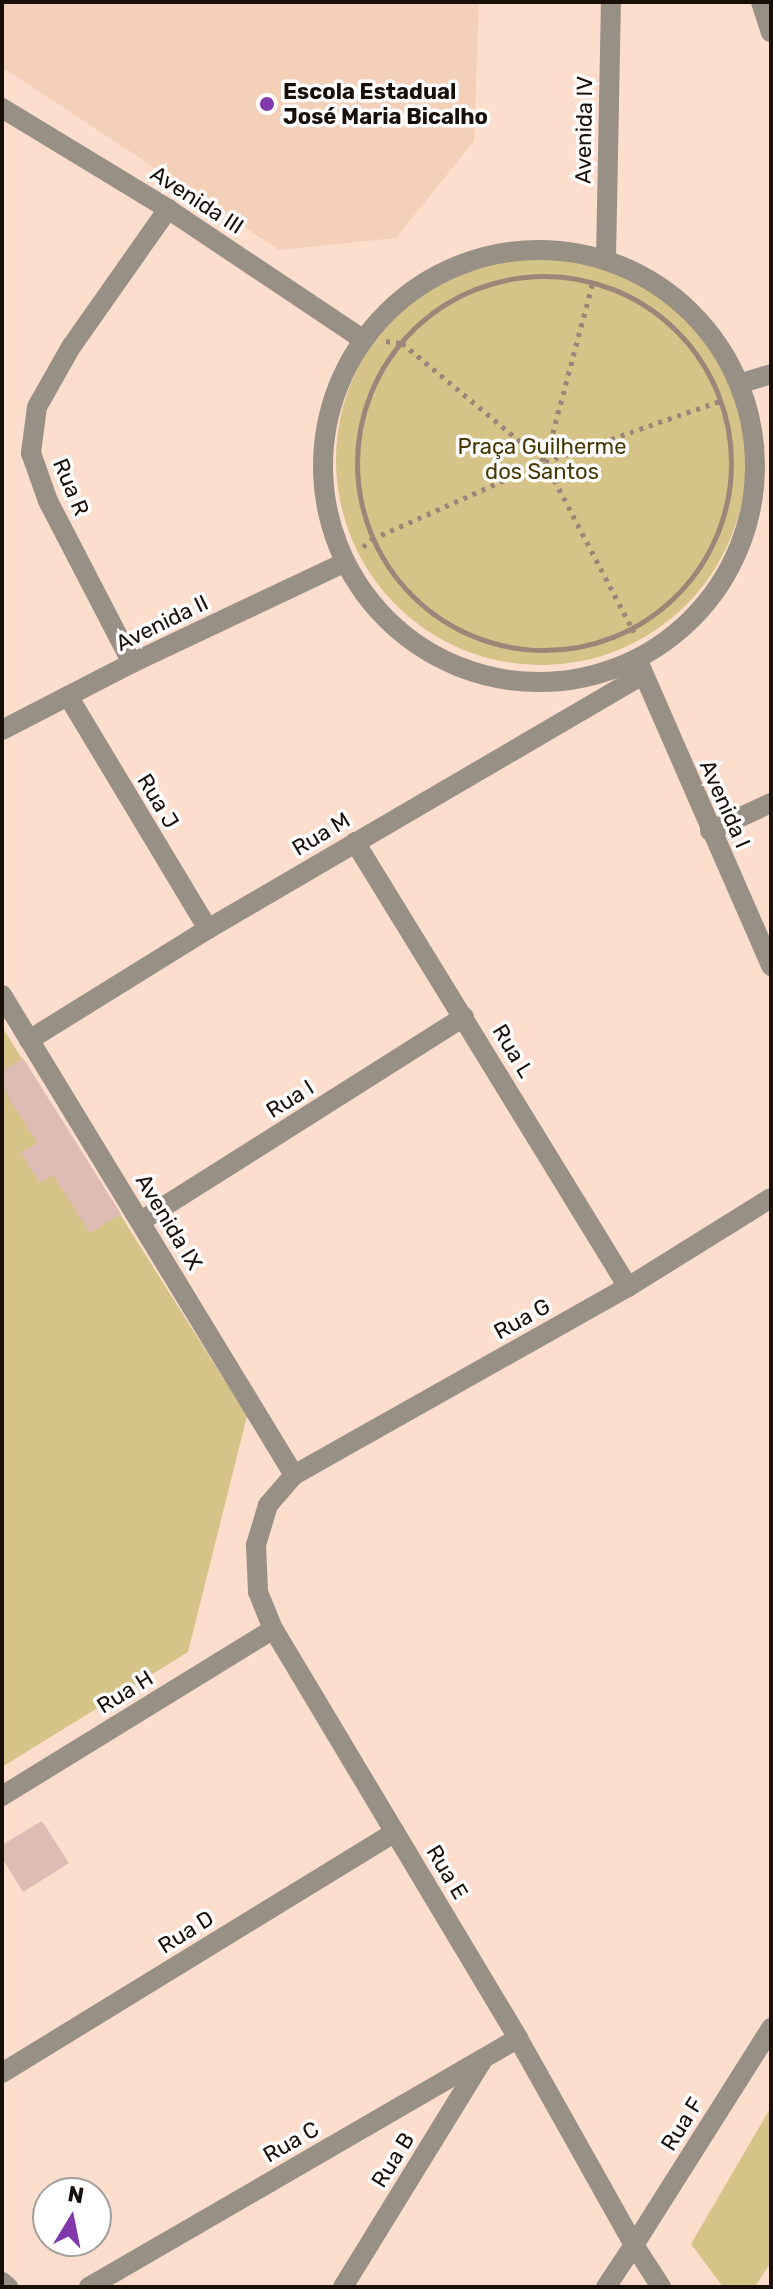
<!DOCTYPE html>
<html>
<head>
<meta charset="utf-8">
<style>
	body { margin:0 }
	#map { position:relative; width:773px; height:2289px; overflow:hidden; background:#fddecc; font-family:Rubik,sans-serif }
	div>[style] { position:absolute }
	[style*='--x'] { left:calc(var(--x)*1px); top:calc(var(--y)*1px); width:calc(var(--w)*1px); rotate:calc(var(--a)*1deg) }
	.built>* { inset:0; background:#f5d0b9 }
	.green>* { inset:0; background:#d5c388 }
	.round { border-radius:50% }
	.building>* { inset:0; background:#debbb3 }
	.path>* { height:5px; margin-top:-2.5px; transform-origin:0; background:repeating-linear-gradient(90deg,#9c8679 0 4px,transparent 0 10px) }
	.path>.ring { margin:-2.5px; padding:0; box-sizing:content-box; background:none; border:5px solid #9c8679; border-radius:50% }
	.minor>* { height:20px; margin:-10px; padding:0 10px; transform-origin:10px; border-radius:10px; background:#999085 }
	.tertiary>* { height:20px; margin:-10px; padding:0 10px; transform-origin:10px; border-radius:10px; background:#999085 }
	.tertiary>.ring { margin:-10px; padding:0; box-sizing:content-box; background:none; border:20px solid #999085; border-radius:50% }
	.dots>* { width:22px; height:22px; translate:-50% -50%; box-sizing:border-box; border:4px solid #fff; border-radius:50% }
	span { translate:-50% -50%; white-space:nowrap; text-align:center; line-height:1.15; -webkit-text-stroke:7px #fff; paint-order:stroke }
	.poi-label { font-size:22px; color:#190f09; font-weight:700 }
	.left { translate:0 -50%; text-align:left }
	.street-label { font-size:22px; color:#190f09 }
	.park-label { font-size:22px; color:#463800 }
	.frame { position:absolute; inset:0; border:4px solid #190f09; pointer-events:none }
	.north { position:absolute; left:32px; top:2177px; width:80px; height:80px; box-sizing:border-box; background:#fff; border:2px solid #a39f9d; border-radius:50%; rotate:10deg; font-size:22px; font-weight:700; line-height:32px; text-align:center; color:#190f09 }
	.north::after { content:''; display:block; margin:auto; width:28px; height:36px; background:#8038ab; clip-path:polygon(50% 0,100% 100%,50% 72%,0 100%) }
</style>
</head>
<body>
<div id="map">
	<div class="built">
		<div style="clip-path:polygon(4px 2px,479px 2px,474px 141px,396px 238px,279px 250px,2px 67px)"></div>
	</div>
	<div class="green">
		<div class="round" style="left:336px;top:255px;width:410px;height:410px"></div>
		<div style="clip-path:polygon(2px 1027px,247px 1416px,188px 1652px,2px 1767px)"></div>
		<div style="clip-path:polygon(771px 2107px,771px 2262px,755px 2287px,723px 2287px,691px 2244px)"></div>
	</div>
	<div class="building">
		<div style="clip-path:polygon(23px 1058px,121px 1214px,90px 1233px,53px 1175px,40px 1183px,21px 1153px,37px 1143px,2px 1087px,2px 1071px)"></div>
		<div style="clip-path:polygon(42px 1821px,69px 1863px,23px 1892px,2px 1858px,2px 1845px)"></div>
	</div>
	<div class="path">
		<div class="ring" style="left:357px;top:276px;width:369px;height:369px"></div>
		<div style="--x:386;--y:341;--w:16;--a:7"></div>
		<div style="--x:402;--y:343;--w:186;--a:39.8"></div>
		<div style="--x:545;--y:462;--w:192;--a:62.4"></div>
		<div style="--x:545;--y:462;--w:187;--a:-75.1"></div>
		<div style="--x:363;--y:547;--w:12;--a:-42"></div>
		<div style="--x:372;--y:539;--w:189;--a:-24"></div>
		<div style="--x:545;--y:462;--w:188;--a:-19.2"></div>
	</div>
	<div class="minor">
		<div style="--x:761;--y:2;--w:32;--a:72"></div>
		<div style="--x:606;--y:259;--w:257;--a:-88.9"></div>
		<div style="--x:742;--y:383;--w:30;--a:-17"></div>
		<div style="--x:132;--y:663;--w:182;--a:-117.4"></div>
		<div style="--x:48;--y:501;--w:51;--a:-109.5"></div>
		<div style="--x:31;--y:453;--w:46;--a:-82.6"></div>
		<div style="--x:37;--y:407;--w:69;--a:-60.5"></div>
		<div style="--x:71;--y:347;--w:169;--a:-54.9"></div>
		<div style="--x:68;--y:696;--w:272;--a:59"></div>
		<div style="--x:2;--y:730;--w:146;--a:-27.3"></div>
		<div style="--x:132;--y:663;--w:234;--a:-25.3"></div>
		<div style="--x:710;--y:831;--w:67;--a:-24.7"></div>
		<div style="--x:355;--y:842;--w:522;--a:58.47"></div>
		<div style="--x:2;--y:995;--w:562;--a:58.69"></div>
		<div style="--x:29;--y:1040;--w:211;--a:-31.8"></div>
		<div style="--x:208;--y:929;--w:501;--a:-30.3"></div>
		<div style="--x:141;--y:1221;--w:382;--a:-32.3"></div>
		<div style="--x:2;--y:1796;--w:318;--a:-31.6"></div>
		<div style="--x:2;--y:2073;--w:461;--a:-31.5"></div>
		<div style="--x:89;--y:2287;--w:496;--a:-30.1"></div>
		<div style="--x:343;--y:2287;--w:265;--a:-58.4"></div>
		<div style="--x:606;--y:2287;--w:50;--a:-56.3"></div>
		<div style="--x:634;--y:2245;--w:237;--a:-119.3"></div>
		<div style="--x:518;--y:2038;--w:477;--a:-120.9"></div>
		<div style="--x:273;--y:1629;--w:40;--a:-112"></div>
		<div style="--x:258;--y:1592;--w:47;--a:-92.4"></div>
		<div style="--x:256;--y:1545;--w:42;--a:-73.3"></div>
		<div style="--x:268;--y:1505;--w:40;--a:-49"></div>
		<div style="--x:294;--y:1475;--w:383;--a:-29.4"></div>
		<div style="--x:628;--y:1287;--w:168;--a:-31.9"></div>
	</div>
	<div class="tertiary">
		<div style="--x:2;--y:108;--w:194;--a:31.3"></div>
		<div style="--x:168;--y:209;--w:234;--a:33.8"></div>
		<div class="ring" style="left:323px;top:250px;width:412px;height:412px"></div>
		<div style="--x:638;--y:661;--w:333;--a:66.4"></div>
		<div style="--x:2;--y:2282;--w:8;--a:40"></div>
		<div style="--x:661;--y:2287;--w:50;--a:-122.7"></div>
		<div style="--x:634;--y:2245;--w:257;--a:-57.7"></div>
	</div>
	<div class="dots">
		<div style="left:267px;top:104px;background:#8038ab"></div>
	</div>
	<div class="poi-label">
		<span class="left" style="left:283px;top:104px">Escola Estadual<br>José Maria Bicalho</span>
	</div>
	<div class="street-label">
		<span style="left:584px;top:130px;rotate:-89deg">Avenida IV</span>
		<span style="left:197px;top:200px;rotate:33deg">Avenida III</span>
		<span style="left:71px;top:487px;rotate:67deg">Rua R</span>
		<span style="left:162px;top:623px;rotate:-26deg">Avenida II</span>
		<span style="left:158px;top:801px;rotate:59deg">Rua J</span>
		<span style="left:725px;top:804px;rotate:66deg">Avenida I</span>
		<span style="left:321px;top:834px;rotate:-31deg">Rua M</span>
		<span style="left:513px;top:1051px;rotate:59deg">Rua L</span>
		<span style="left:290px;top:1099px;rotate:-32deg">Rua I</span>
		<span style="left:169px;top:1222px;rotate:59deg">Avenida IX</span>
		<span style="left:522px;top:1319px;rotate:-29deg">Rua G</span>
		<span style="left:125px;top:1692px;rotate:-32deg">Rua H</span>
		<span style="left:447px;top:1872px;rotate:59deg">Rua E</span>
		<span style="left:186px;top:1932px;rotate:-32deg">Rua D</span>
		<span style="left:682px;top:2124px;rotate:-58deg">Rua F</span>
		<span style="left:291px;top:2142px;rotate:-30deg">Rua C</span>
		<span style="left:393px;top:2160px;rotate:-58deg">Rua B</span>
	</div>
	<div class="park-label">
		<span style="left:542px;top:459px">Praça Guilherme<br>dos Santos</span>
	</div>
	<div class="frame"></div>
	<div class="north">N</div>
</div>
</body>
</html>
